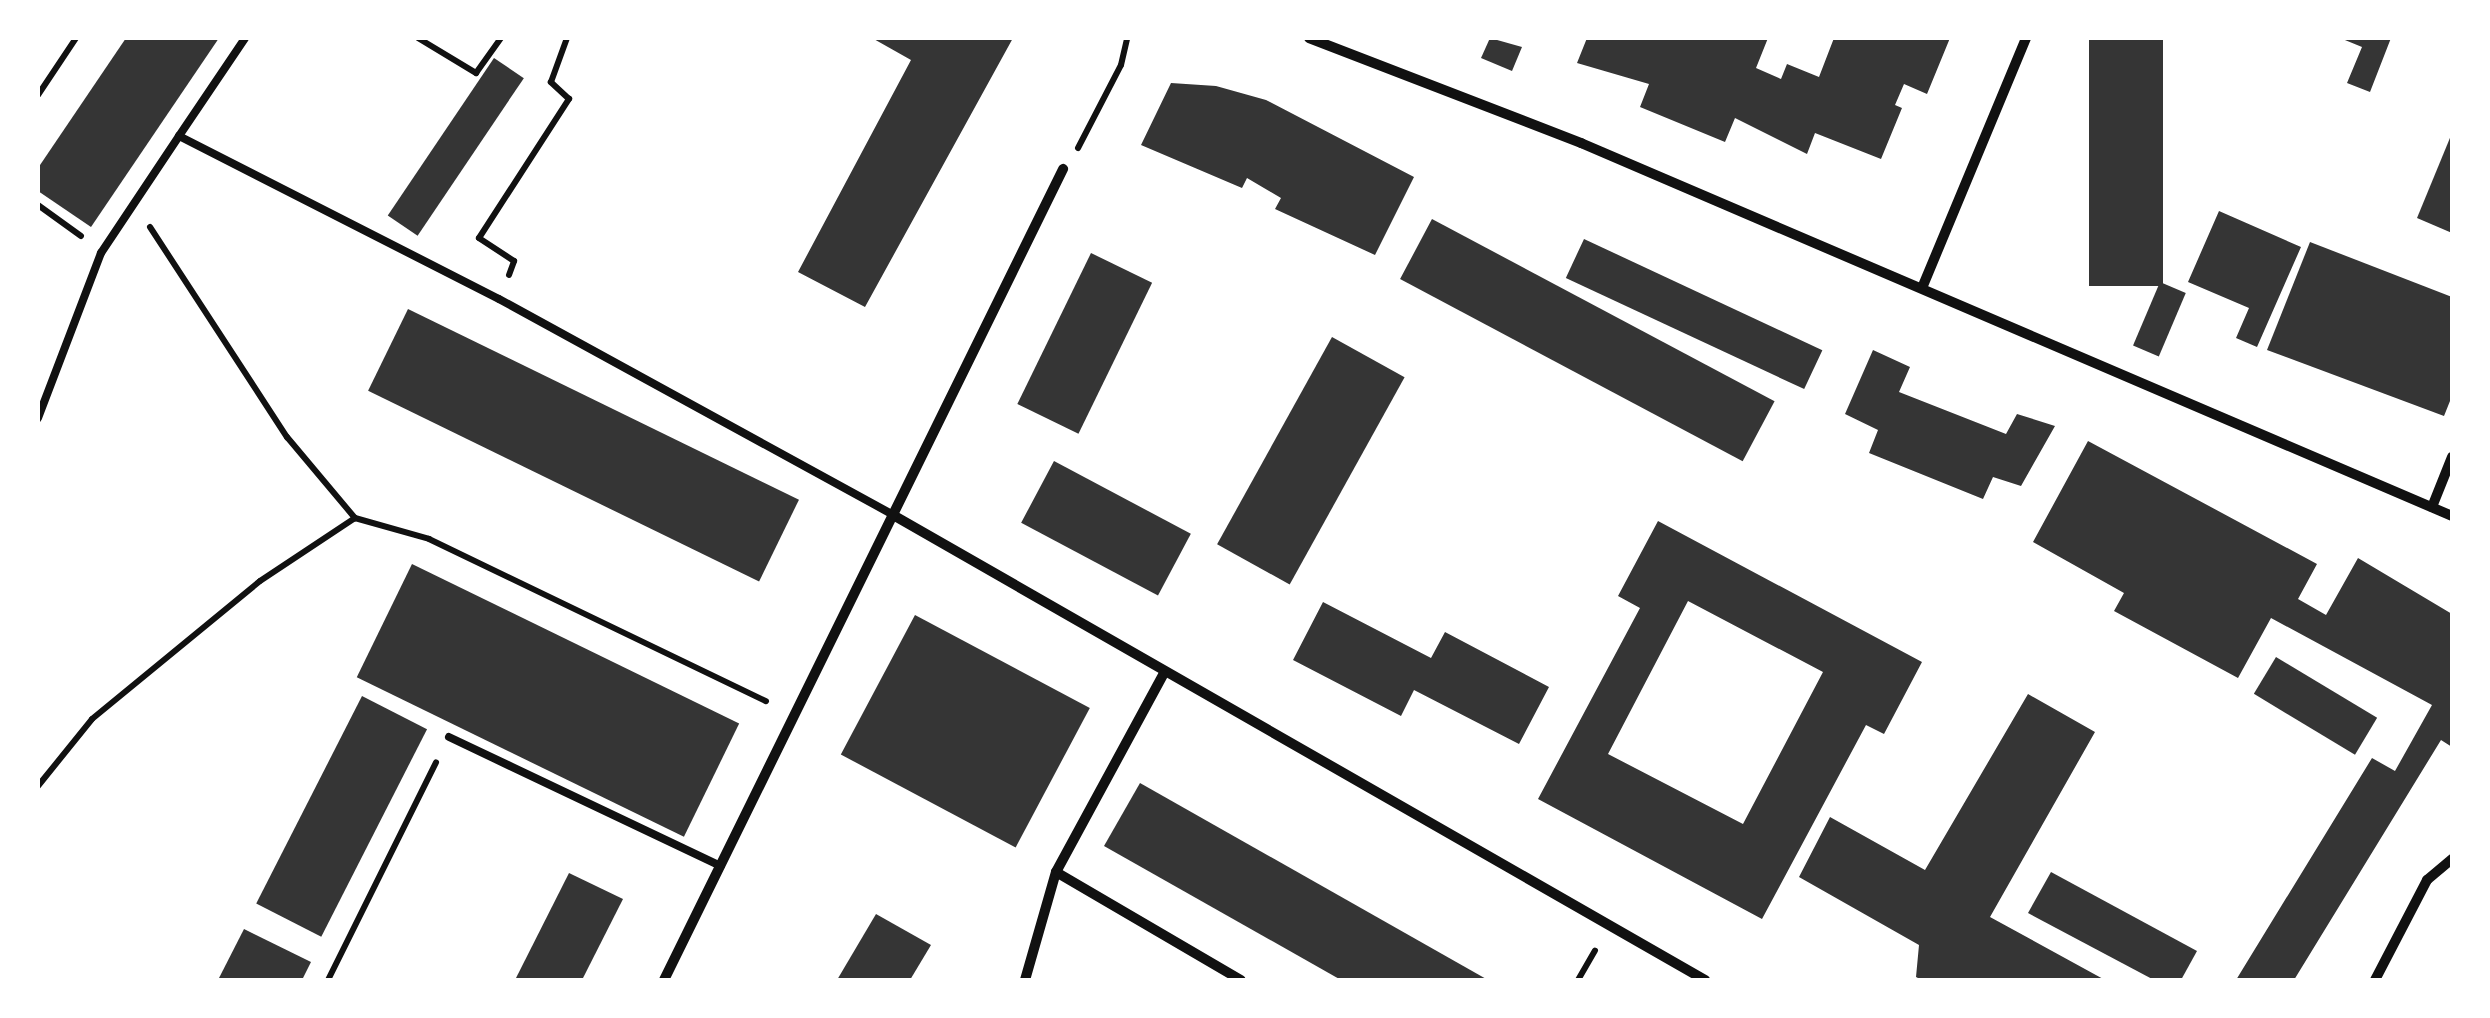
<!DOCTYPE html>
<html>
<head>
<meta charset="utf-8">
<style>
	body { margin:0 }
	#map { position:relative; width:2490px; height:1018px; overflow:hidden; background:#fff; font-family:"PT Sans",sans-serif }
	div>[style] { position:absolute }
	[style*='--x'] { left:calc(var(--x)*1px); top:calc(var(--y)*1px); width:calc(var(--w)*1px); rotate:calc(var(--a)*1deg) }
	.building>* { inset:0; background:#353535; transform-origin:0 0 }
	.path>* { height:6px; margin:-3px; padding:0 3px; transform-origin:3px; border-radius:3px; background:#111 }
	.service>* { height:8px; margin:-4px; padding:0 4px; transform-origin:4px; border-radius:4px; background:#111 }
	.minor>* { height:10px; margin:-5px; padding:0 5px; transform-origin:5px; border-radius:5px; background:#111 }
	span { translate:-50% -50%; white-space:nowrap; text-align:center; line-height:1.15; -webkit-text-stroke:10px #fff; paint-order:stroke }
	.frame { position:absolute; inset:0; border:40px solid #fff; pointer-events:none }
</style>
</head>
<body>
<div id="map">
	<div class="building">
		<div style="clip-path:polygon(126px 38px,219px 38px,91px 227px,38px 191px,38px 168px)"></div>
		<div style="clip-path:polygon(872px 38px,1013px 38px,865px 307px,798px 272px,911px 60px)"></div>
		<div style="clip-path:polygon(1490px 38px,1522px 47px,1512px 71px,1481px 58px)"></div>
		<div style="clip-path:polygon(1587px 38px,1768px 38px,1756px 68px,1781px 79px,1787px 64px,1819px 77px,1834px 38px,1950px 38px,1927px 94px,1904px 84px,1895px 105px,1902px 108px,1881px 159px,1815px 133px,1807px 154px,1735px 118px,1725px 142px,1640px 107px,1649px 84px,1577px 63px)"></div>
		<div style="left:2089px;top:38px;width:74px;height:248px"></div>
		<div style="clip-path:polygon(2340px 38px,2391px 38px,2370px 92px,2347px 83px,2362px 47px)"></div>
		<div style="left:494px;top:58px;width:36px;height:190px;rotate:34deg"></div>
		<div style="clip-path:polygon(1171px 83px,1216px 86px,1266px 100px,1414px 177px,1375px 255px,1275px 209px,1281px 198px,1247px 178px,1242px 188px,1141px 145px)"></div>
		<div style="clip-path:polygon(2452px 133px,2452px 233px,2417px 218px)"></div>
		<div style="clip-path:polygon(2219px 211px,2301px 247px,2257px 347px,2236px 338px,2249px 308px,2188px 282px)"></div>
		<div style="left:1432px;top:219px;width:388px;height:68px;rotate:28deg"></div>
		<div style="left:1584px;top:239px;width:263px;height:43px;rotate:25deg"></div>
		<div style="clip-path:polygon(2310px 242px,2452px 297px,2452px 396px,2444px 416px,2267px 350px)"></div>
		<div style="left:1091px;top:253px;width:68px;height:168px;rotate:26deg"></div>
		<div style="left:2160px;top:282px;width:28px;height:69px;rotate:23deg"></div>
		<div style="left:408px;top:309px;width:435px;height:91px;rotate:26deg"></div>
		<div style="left:1332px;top:337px;width:83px;height:237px;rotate:29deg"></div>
		<div style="clip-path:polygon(1873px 350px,1910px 367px,1899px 392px,2006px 434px,2017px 414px,2055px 426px,2021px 486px,1993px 477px,1983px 499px,1869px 453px,1878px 430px,1845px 414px)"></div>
		<div style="clip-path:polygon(2088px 441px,2317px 564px,2298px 599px,2326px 615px,2358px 558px,2452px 614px,2452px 747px,2441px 740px,2294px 980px,2236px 980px,2372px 758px,2395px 771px,2432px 705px,2271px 618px,2238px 678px,2114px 611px,2124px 593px,2033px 542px)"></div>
		<div style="left:1054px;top:461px;width:155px;height:70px;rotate:28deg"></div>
		<div style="clip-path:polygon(evenodd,1658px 521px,1922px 662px,1884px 734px,1866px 725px,1762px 919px,1538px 799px,1640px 608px,1618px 596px,1658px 521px,1688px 601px,1823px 672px,1743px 824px,1608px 754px,1688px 601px)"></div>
		<div style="left:412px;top:564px;width:364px;height:126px;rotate:26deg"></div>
		<div style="clip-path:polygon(1323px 602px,1431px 658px,1445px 632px,1549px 687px,1519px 744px,1414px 690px,1401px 716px,1293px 660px)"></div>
		<div style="left:915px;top:615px;width:198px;height:158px;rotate:28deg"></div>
		<div style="left:2276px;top:657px;width:118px;height:43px;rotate:31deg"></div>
		<div style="clip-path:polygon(2028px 694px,2095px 732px,1990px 917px,2105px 980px,1922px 980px,1916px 977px,1919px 945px,1799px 877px,1830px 817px,1925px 870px)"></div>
		<div style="left:362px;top:696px;width:73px;height:233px;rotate:27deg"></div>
		<div style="clip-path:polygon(1140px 783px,1488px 980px,1341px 980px,1104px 846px)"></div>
		<div style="clip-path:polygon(2051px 872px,2197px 951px,2181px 980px,2154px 980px,2028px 913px)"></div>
		<div style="clip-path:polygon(569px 873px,623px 899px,582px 980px,515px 980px)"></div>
		<div style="clip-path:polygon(876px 914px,931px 945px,910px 980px,837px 980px)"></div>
		<div style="clip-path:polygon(244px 929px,311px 962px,302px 980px,218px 980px)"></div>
	</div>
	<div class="path">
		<div style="--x:418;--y:38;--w:68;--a:31.1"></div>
		<div style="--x:476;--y:73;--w:43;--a:-54.5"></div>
		<div style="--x:38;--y:95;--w:69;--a:-56.3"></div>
		<div style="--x:1078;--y:148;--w:93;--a:-62.6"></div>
		<div style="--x:1121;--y:65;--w:28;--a:-77"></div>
		<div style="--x:38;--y:205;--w:53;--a:35.8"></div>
		<div style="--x:150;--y:227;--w:251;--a:56.9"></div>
		<div style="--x:287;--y:437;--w:106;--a:50"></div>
		<div style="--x:355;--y:518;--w:77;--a:15.8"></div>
		<div style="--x:429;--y:539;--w:374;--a:25.7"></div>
		<div style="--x:509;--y:275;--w:15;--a:-70"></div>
		<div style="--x:514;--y:261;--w:42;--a:-146.7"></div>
		<div style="--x:479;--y:238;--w:166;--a:-57.1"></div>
		<div style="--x:569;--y:99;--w:25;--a:-137"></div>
		<div style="--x:551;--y:82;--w:47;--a:-70"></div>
		<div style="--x:38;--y:786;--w:86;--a:-51.1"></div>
		<div style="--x:92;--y:719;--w:217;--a:-39.4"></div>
		<div style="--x:260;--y:581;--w:114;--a:-33.6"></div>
		<div style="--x:328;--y:980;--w:243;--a:-63.6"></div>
		<div style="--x:1578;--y:980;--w:34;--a:-60"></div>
	</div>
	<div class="service">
		<div style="--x:179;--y:136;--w:118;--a:-56"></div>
		<div style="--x:38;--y:418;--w:177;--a:-69.1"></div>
		<div style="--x:101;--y:253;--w:141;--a:-56.3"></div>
		<div style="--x:179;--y:136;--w:359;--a:27"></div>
		<div style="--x:499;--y:299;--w:449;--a:28.7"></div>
		<div style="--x:449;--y:737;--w:301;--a:25.4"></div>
	</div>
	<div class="minor">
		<div style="--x:1309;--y:38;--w:292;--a:21.1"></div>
		<div style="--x:1581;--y:143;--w:948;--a:23.18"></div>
		<div style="--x:1922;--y:288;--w:271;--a:-67.4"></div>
		<div style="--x:2432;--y:507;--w:54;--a:-68.2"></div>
		<div style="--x:893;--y:515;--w:936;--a:29.8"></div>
		<div style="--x:1056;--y:872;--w:214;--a:30.3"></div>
		<div style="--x:664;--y:980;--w:904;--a:-63.8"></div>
		<div style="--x:1025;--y:980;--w:112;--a:-74"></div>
		<div style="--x:1056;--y:872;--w:224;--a:-61.5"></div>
		<div style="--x:2375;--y:980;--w:113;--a:-62.5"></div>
		<div style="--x:2427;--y:880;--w:33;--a:-40"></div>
	</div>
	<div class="frame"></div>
</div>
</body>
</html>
